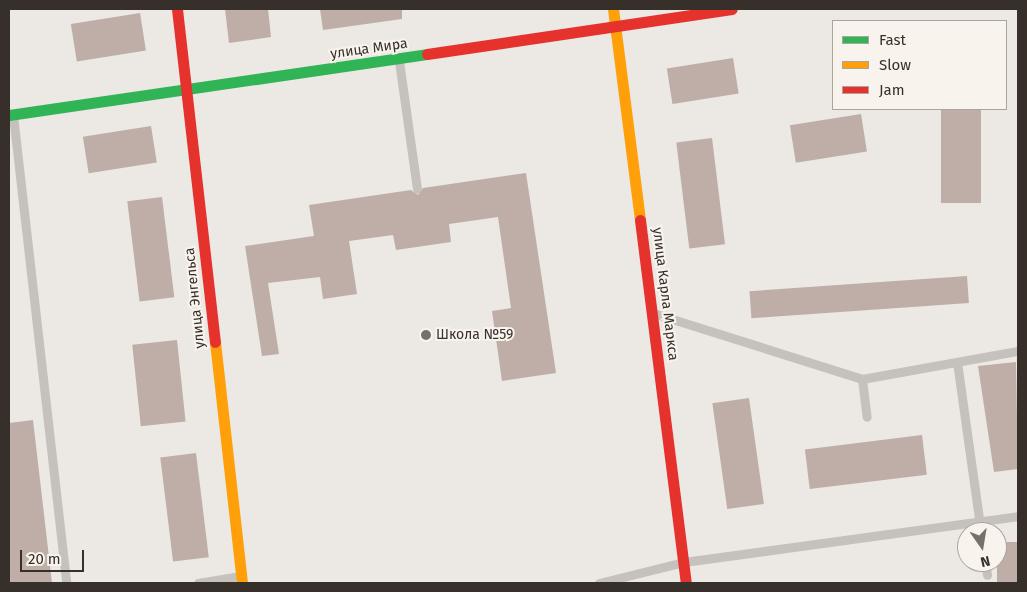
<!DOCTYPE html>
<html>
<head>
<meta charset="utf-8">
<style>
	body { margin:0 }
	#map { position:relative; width:1027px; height:592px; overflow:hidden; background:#ece8e4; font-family:"Fira Sans",sans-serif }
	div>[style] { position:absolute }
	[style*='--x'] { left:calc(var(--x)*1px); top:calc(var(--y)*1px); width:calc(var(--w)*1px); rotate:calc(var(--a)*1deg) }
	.building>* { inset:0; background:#beaea7; transform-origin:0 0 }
	.lane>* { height:9px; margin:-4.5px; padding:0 4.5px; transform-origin:4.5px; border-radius:4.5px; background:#c6c1bc }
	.fast>* { height:11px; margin:-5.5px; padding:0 5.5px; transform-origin:5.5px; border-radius:5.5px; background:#30b455 }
	.slow>* { height:11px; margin:-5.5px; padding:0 5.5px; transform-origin:5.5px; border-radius:5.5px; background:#ff9f0a }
	.jam>* { height:11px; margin:-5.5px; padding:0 5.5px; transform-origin:5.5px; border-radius:5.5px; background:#e5322d }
	.dots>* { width:14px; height:14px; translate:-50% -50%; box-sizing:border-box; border:2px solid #f8f3ec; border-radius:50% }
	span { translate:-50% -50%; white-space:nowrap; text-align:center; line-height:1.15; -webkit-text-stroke:4px #f8f3ec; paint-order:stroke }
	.street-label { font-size:14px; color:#372f2a }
	.poi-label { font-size:14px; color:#372f2a }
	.left { translate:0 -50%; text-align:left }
	.frame { position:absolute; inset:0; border:10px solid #372f2a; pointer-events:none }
	.legend { position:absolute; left:832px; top:20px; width:175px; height:90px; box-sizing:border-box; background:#f8f3ec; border:1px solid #aba59e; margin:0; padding:6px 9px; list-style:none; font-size:15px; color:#372f2a }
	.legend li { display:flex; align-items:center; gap:10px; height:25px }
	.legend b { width:25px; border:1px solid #aba59e }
	.north { position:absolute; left:957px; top:522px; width:50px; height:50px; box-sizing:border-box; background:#f8f3ec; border:1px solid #aba59e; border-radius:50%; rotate:167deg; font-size:14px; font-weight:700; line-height:20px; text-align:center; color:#372f2a }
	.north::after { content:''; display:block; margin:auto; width:18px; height:22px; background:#76706b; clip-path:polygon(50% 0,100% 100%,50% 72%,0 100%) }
	.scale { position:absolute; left:20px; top:550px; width:64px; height:22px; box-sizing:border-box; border:2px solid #372f2a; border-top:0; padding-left:6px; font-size:15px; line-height:18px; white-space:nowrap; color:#372f2a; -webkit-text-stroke:4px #f8f3ec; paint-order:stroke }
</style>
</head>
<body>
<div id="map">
	<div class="building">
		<div style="clip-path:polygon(225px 9px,268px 9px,271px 37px,229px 43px)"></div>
		<div style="clip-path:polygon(320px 9px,402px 9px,402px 19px,323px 30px)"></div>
		<div style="left:140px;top:13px;width:38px;height:70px;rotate:81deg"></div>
		<div style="left:733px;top:58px;width:36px;height:67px;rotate:81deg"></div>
		<div style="left:941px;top:109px;width:40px;height:94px"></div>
		<div style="left:861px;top:114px;width:38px;height:72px;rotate:81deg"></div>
		<div style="left:151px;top:126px;width:37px;height:69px;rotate:81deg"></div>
		<div style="left:712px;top:138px;width:107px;height:36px;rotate:83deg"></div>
		<div style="clip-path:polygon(526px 173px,556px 373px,502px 381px,492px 311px,511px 308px,498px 217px,449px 224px,451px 242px,396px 250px,393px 235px,349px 241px,357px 294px,323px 299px,320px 277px,268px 283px,279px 354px,262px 356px,245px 246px,314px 236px,309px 205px,411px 190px,418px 195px,423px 188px)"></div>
		<div style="left:162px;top:197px;width:101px;height:35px;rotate:83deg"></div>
		<div style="left:967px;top:276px;width:27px;height:218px;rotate:86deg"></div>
		<div style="left:177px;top:340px;width:82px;height:45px;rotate:84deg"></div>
		<div style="clip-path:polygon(1016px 362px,1018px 469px,994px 472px,978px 366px)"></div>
		<div style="left:749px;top:398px;width:107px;height:37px;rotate:82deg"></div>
		<div style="clip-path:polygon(33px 420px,52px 583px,10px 583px,9px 423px)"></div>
		<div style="left:922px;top:435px;width:40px;height:118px;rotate:83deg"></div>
		<div style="left:196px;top:453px;width:105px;height:36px;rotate:83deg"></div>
		<div style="left:1018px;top:542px;width:41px;height:21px;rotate:90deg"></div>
	</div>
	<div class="lane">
		<div style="--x:399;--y:61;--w:129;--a:82"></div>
		<div style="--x:13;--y:115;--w:471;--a:83.5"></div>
		<div style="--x:653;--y:313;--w:219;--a:17.5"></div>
		<div style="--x:862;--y:379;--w:158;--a:-10.2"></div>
		<div style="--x:957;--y:362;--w:172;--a:82"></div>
		<div style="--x:862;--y:379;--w:38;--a:83"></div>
		<div style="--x:985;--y:562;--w:13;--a:81"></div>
		<div style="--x:198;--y:583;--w:43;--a:-9.5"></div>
		<div style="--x:599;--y:583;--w:88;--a:-13.9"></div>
		<div style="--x:684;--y:562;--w:337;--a:-7.8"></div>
	</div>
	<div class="fast">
		<div style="--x:9;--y:115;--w:422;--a:-8.3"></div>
	</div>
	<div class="slow">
		<div style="--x:613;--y:9;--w:213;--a:82.7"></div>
		<div style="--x:215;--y:342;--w:243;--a:83.6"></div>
	</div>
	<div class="jam">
		<div style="--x:177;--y:9;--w:335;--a:83.5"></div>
		<div style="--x:427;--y:54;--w:308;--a:-8.4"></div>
		<div style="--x:640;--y:220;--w:366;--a:82.8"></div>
	</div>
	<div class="dots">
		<div style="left:426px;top:335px;background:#76706b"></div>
	</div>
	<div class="street-label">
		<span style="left:369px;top:49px;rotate:-8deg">улица Мира</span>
		<span style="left:665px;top:294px;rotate:83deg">улица Карла Маркса</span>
		<span style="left:195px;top:298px;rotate:-96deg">улица Энгельса</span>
	</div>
	<div class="poi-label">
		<span class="left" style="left:436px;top:335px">Школа №59</span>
	</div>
	<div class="frame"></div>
	<ul class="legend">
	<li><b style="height:6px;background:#30b455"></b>Fast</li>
	<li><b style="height:6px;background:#ff9f0a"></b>Slow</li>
	<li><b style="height:6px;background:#e5322d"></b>Jam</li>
	</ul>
	<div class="north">N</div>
	<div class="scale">20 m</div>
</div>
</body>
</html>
